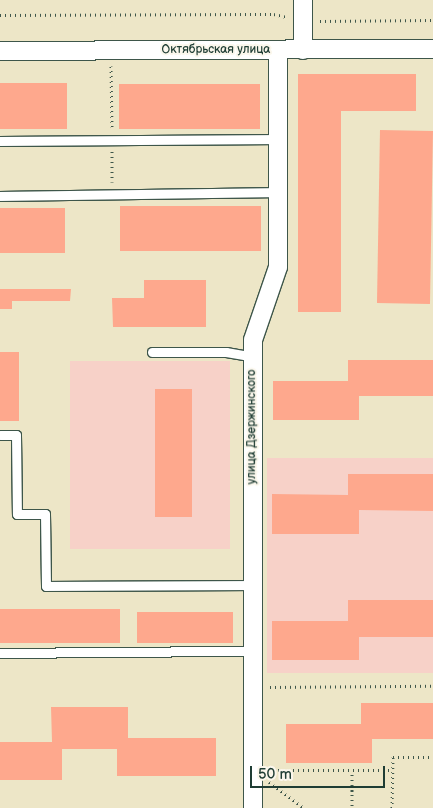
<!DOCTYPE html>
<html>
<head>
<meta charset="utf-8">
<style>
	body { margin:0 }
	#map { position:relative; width:433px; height:808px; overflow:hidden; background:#ede6c7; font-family:"Balsamiq Sans",sans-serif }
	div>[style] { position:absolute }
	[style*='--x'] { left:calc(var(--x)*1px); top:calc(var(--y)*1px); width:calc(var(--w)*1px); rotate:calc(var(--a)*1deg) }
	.built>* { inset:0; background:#f7d1c8; transform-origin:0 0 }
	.building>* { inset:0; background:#fea88d; transform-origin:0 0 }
	.path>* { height:3px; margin-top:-1.5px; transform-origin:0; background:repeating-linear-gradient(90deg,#3e564a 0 1px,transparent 0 5px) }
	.roads { filter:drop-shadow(1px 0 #3e564a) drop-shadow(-1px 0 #3e564a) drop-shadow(0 1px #3e564a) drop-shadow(0 -1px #3e564a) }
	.service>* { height:9px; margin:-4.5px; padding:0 4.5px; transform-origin:4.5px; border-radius:4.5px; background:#fff }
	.minor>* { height:18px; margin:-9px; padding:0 9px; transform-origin:9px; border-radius:9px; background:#fff }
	span { translate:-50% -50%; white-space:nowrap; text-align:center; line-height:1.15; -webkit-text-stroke:4px #fbf7ec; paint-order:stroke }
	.street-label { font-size:12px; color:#1f3d34 }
	.scale { position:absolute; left:250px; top:766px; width:135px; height:22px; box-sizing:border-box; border:2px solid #1f3d34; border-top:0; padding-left:6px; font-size:15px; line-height:18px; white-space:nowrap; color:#1f3d34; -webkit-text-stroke:4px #fbf7ec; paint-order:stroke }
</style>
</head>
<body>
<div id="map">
	<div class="built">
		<div style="left:70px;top:361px;width:160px;height:188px"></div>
		<div style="left:267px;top:458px;width:166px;height:215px"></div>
	</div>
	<div class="building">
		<div style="clip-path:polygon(298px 74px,416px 74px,416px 111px,341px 111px,341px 312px,298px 312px)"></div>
		<div style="left:0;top:83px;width:67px;height:46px"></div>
		<div style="left:260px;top:84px;width:45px;height:141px;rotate:90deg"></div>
		<div style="left:380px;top:130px;width:53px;height:173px;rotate:1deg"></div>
		<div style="left:120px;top:206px;width:141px;height:45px"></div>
		<div style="left:0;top:208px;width:65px;height:45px"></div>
		<div style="clip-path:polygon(144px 280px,206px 280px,206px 327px,113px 327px,112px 298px,144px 298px)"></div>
		<div style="clip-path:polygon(0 289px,71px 289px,70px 301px,12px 301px,12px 309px,0 309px)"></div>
		<div style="left:0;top:352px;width:19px;height:69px"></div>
		<div style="clip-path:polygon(348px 360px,433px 360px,433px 396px,359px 396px,359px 420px,273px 420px,273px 381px,348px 381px)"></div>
		<div style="left:155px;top:389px;width:37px;height:128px"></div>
		<div style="clip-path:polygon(348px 474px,433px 474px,433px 511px,359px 510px,359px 534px,272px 534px,272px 494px,348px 495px)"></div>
		<div style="clip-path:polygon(348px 600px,433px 600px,433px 637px,359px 637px,359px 660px,272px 660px,272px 621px,348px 621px)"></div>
		<div style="left:0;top:609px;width:120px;height:34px"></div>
		<div style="left:233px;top:612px;width:31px;height:96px;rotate:90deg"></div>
		<div style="clip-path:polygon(361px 703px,433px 703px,433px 739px,372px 739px,372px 763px,286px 763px,286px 724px,361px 724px)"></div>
		<div style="clip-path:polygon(51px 707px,128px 707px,128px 738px,216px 738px,216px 776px,117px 776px,117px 749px,62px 749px,62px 780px,0 780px,0 742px,52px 742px)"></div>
	</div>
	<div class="path">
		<div style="--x:0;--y:15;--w:274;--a:-0.2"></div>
		<div style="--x:274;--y:14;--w:13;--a:13"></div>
		<div style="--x:320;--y:21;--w:113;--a:-0.5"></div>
		<div style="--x:111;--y:66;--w:61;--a:89.1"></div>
		<div style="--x:112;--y:151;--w:31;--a:90"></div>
		<div style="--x:270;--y:687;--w:163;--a:-0.4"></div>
		<div style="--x:268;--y:770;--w:125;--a:0"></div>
		<div style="--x:352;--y:770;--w:38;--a:90"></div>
		<div style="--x:269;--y:782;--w:44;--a:36.6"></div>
		<div style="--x:392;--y:808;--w:51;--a:-88.9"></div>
		<div style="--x:393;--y:757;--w:40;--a:0"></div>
	</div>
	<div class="roads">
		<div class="service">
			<div style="--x:0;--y:141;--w:278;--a:-0.4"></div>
			<div style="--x:0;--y:196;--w:278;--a:-0.8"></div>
			<div style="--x:152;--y:352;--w:74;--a:0"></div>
			<div style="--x:226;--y:352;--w:27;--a:10"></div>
			<div style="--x:0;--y:435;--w:16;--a:0"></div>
			<div style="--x:16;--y:435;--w:79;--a:89.3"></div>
			<div style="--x:17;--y:514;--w:28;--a:0"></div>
			<div style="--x:45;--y:514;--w:72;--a:89.2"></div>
			<div style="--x:46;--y:586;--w:206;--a:-0.3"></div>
			<div style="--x:0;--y:653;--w:252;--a:-0.5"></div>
		</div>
		<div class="minor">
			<div style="--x:303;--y:50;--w:50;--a:-90"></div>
			<div style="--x:0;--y:51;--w:433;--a:-0.3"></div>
			<div style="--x:253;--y:808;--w:468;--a:-90"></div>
			<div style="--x:253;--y:340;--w:77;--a:-71.1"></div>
			<div style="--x:278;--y:267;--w:217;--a:-90"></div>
		</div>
	</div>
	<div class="street-label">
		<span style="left:216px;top:50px">Октябрьская улица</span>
		<span style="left:252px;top:427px;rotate:-90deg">улица Дзержинского</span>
	</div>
	<div class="scale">50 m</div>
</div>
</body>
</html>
